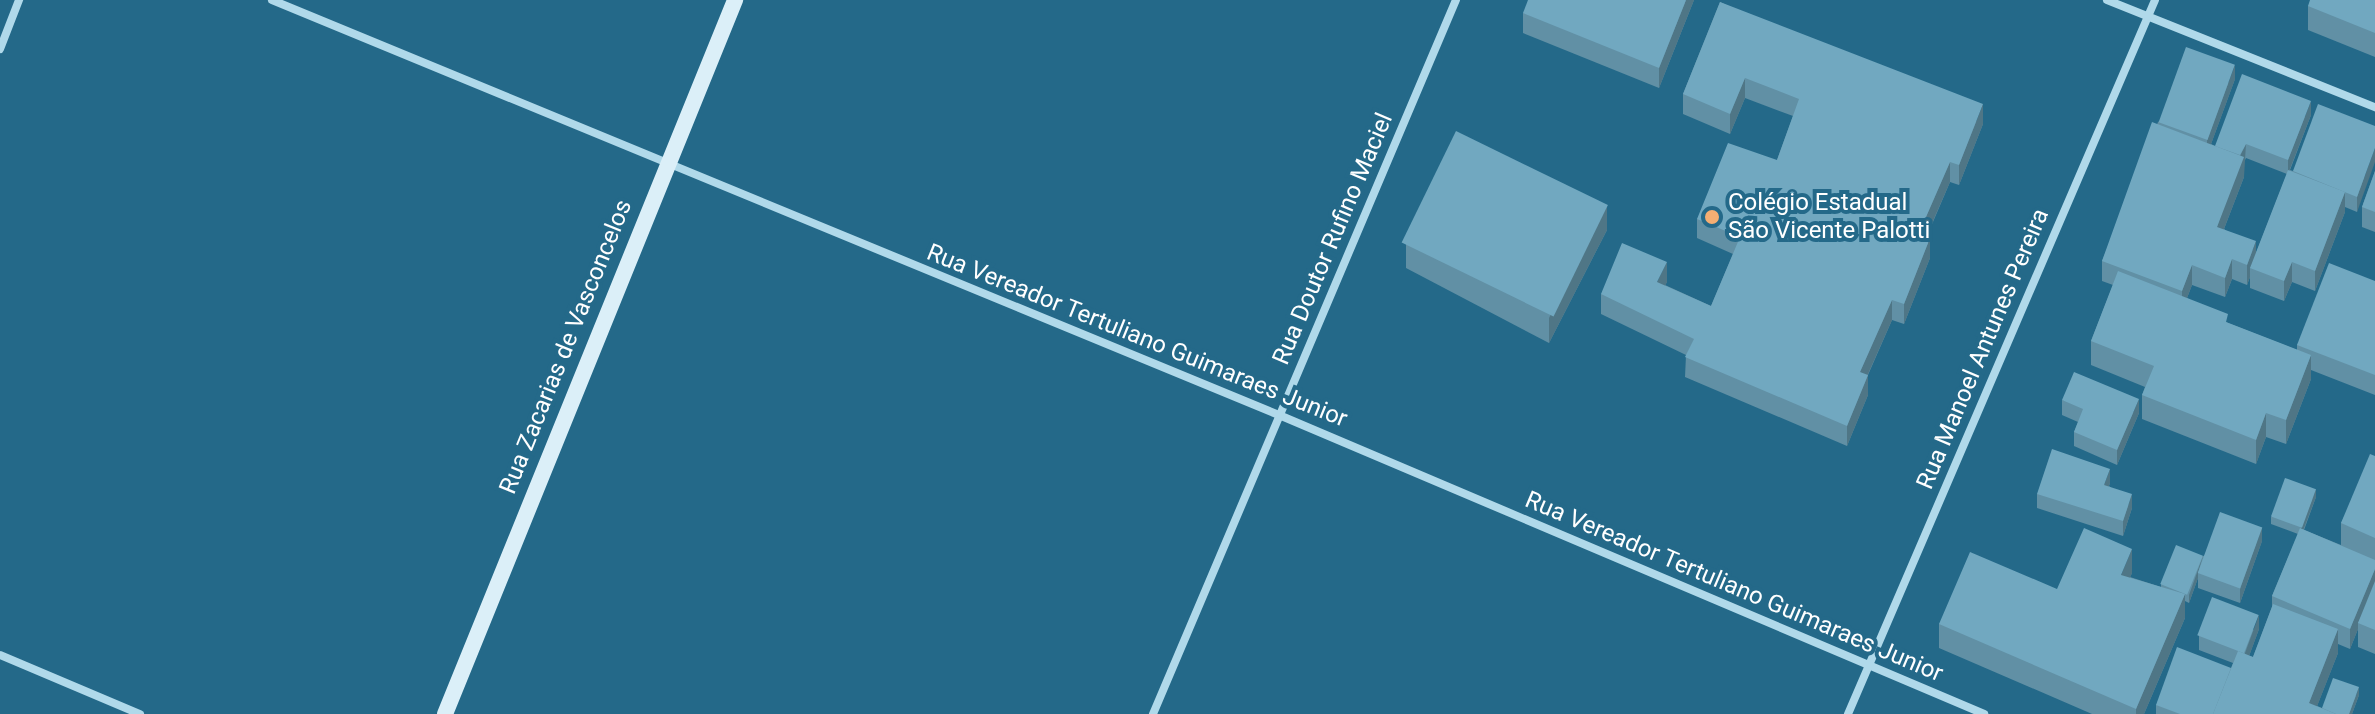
<!DOCTYPE html>
<html>
<head>
<meta charset="utf-8">
<style>
	body { margin:0 }
	#map { position:relative; width:2375px; height:714px; overflow:hidden; background:#246989; font-family:Roboto,sans-serif }
	div>[style] { position:absolute }
	[style*='--x'] { left:calc(var(--x)*1px); top:calc(var(--y)*1px); width:calc(var(--w)*1px); rotate:calc(var(--a)*1deg) }
	.street>* { height:8px; margin:-4px; padding:0 4px; transform-origin:4px; border-radius:4px; background:#b0d9ea }
	.secondary>* { height:16px; margin:-8px; padding:0 8px; transform-origin:8px; border-radius:8px; background:#dbeff8 }
	.wall>* { inset:0; background:#6190a5 }
	.shaded-wall>* { inset:0; background:#4f7686 }
	.building>* { inset:0; background:#71a8c0; transform-origin:0 0 }
	.dots>* { width:22px; height:22px; translate:-50% -50%; box-sizing:border-box; border:4px solid #246989; border-radius:50% }
	span { translate:-50% -50%; white-space:nowrap; text-align:center; line-height:1.15; -webkit-text-stroke:8px #246989; paint-order:stroke }
	.poi-label { font-size:24px; color:#fff }
	.left { translate:0 -50%; text-align:left }
	.street-label { font-size:24px; color:#fff }
</style>
</head>
<body>
<div id="map">
	<div class="street">
		<div style="--x:272;--y:0;--w:1089;--a:22.4"></div>
		<div style="--x:1279;--y:415;--w:766;--a:22.98"></div>
		<div style="--x:2107;--y:0;--w:289;--a:21.8"></div>
		<div style="--x:0;--y:49;--w:53;--a:-68.8"></div>
		<div style="--x:0;--y:655;--w:152;--a:22.9"></div>
		<div style="--x:1153;--y:714;--w:776;--a:-67.01"></div>
		<div style="--x:1848;--y:714;--w:777;--a:-66.73"></div>
	</div>
	<div class="secondary">
		<div style="--x:445;--y:714;--w:771;--a:-67.89"></div>
	</div>
	<div class="wall">
		<div style="clip-path:polygon(1694px 0,1659px 88px,1523px 33px,1523px 13px)"></div>
		<div style="clip-path:polygon(2375px 0,2375px 57px,2308px 30px,2308px 6px)"></div>
		<div style="clip-path:polygon(1720px 2px,1983px 124px,1959px 185px,1950px 182px,1927px 236px,1930px 258px,1904px 324px,1892px 320px,1868px 375px,1868px 395px,1847px 446px,1685px 377px,1686px 355px,1601px 314px,1601px 294px,1667px 282px,1665px 285px,1711px 306px,1733px 254px,1697px 238px,1697px 219px,1777px 160px,1793px 116px,1745px 98px,1730px 134px,1683px 114px,1683px 94px)"></div>
		<div style="clip-path:polygon(evenodd,2235px 79px,2211px 144px,2215px 146px,2311px 115px,2290px 170px,2293px 171px,2375px 126px,2357px 212px,2345px 207px,2345px 212px,2315px 291px,2292px 282px,2284px 301px,2250px 288px,2250px 277px,2247px 285px,2232px 279px,2225px 297px,2192px 285px,2187px 298px,2228px 323px,2297px 350px,2297px 345px,2375px 281px,2375px 395px,2311px 370px,2311px 379px,2286px 444px,2266px 437px,2256px 464px,2142px 419px,2142px 395px,2145px 387px,2091px 365px,2091px 341px,2113px 285px,2102px 281px,2102px 261px,2158px 122px,2235px 79px,2246px 158px,2287px 174px,2256px 253px,2224px 229px,2244px 177px,2244px 162px,2246px 158px)"></div>
		<div style="clip-path:polygon(2375px 171px,2375px 232px,2362px 227px,2362px 207px)"></div>
		<div style="clip-path:polygon(1607px 230px,1549px 343px,1406px 268px,1406px 244px)"></div>
		<div style="clip-path:polygon(2062px 400px,2139px 413px,2117px 465px,2074px 446px,2074px 432px,2078px 422px,2062px 415px)"></div>
		<div style="clip-path:polygon(2375px 456px,2375px 654px,2358px 647px,2358px 629px,2350px 649px,2338px 644px,2338px 653px,2317px 706px,2322px 708px,2359px 695px,2352px 714px,2156px 714px,2156px 705px,2231px 668px,2233px 663px,2199px 650px,2199px 636px,2259px 629px,2249px 656px,2253px 657px,2272px 607px,2272px 596px,2298px 534px,2271px 524px,2271px 517px,2316px 497px,2304px 530px,2341px 545px,2341px 523px)"></div>
		<div style="clip-path:polygon(2110px 483px,2109px 486px,2132px 508px,2123px 536px,2037px 508px,2037px 494px)"></div>
		<div style="clip-path:polygon(2262px 541px,2240px 603px,2198px 588px,2198px 578px,2189px 603px,2185px 601px,2185px 618px,2144px 714px,2092px 714px,1939px 648px,1939px 624px,2132px 573px,2130px 577px,2161px 587px,2161px 584px,2203px 556px)"></div>
	</div>
	<div class="shaded-wall">
		<div style="clip-path:polygon(1686px 0,1694px 0,1659px 88px,1659px 68px)"></div>
		<div style="clip-path:polygon(2235px 65px,2235px 79px,2207px 155px,2207px 140px)"></div>
		<div style="clip-path:polygon(1745px 78px,1745px 98px,1730px 134px,1730px 114px)"></div>
		<div style="clip-path:polygon(2311px 101px,2311px 115px,2288px 174px,2288px 160px)"></div>
		<div style="clip-path:polygon(1983px 104px,1983px 124px,1959px 185px,1959px 165px)"></div>
		<div style="clip-path:polygon(2246px 144px,2244px 177px,2217px 247px,2217px 227px,2240px 156px)"></div>
		<div style="clip-path:polygon(2375px 148px,2375px 162px,2357px 212px,2357px 197px)"></div>
		<div style="clip-path:polygon(1950px 162px,1950px 182px,1919px 253px,1919px 233px)"></div>
		<div style="clip-path:polygon(2345px 192px,2345px 212px,2315px 291px,2315px 271px)"></div>
		<div style="clip-path:polygon(1607px 206px,1607px 230px,1549px 343px,1549px 318px)"></div>
		<div style="clip-path:polygon(1930px 238px,1930px 258px,1904px 324px,1904px 304px)"></div>
		<div style="clip-path:polygon(2256px 241px,2256px 261px,2250px 268px,2250px 277px,2247px 285px,2247px 265px)"></div>
		<div style="clip-path:polygon(2232px 259px,2232px 279px,2225px 297px,2225px 278px)"></div>
		<div style="clip-path:polygon(1667px 262px,1667px 282px,1657px 302px,1657px 282px)"></div>
		<div style="clip-path:polygon(2292px 262px,2292px 282px,2284px 301px,2284px 281px)"></div>
		<div style="clip-path:polygon(2192px 265px,2192px 285px,2182px 311px,2182px 291px)"></div>
		<div style="clip-path:polygon(1892px 300px,1892px 320px,1860px 392px,1860px 372px)"></div>
		<div style="clip-path:polygon(2311px 355px,2311px 379px,2286px 444px,2286px 420px)"></div>
		<div style="clip-path:polygon(1868px 375px,1868px 395px,1847px 446px,1847px 426px)"></div>
		<div style="clip-path:polygon(2139px 399px,2139px 413px,2117px 465px,2117px 450px)"></div>
		<div style="clip-path:polygon(2266px 413px,2266px 437px,2256px 464px,2256px 440px)"></div>
		<div style="clip-path:polygon(2110px 469px,2110px 483px,2104px 499px,2104px 485px)"></div>
		<div style="clip-path:polygon(2316px 489px,2316px 497px,2301px 536px,2301px 528px)"></div>
		<div style="clip-path:polygon(2132px 494px,2132px 508px,2123px 536px,2123px 521px)"></div>
		<div style="clip-path:polygon(2262px 527px,2262px 541px,2240px 603px,2240px 589px)"></div>
		<div style="clip-path:polygon(2132px 549px,2132px 573px,2121px 599px,2121px 575px)"></div>
		<div style="clip-path:polygon(2203px 556px,2198px 573px,2198px 578px,2189px 603px,2189px 595px)"></div>
		<div style="clip-path:polygon(2375px 569px,2375px 589px,2358px 623px,2358px 629px,2350px 649px,2350px 629px)"></div>
		<div style="clip-path:polygon(2185px 594px,2185px 618px,2144px 714px,2136px 714px,2136px 709px)"></div>
		<div style="clip-path:polygon(2259px 615px,2259px 629px,2245px 667px,2245px 653px)"></div>
		<div style="clip-path:polygon(2338px 629px,2338px 653px,2314px 714px,2309px 703px)"></div>
		<div style="clip-path:polygon(2359px 687px,2359px 695px,2352px 714px,2349px 714px)"></div>
	</div>
	<div class="building">
		<div style="clip-path:polygon(1528px 0,1686px 0,1659px 68px,1523px 13px)"></div>
		<div style="clip-path:polygon(2310px 0,2375px 0,2375px 33px,2308px 6px)"></div>
		<div style="clip-path:polygon(1720px 2px,1983px 104px,1959px 165px,1950px 162px,1919px 233px,1930px 238px,1904px 304px,1892px 300px,1860px 372px,1868px 375px,1847px 426px,1685px 357px,1694px 339px,1601px 294px,1622px 243px,1667px 262px,1657px 282px,1711px 306px,1740px 237px,1697px 219px,1728px 143px,1777px 160px,1799px 99px,1745px 78px,1730px 114px,1683px 94px)"></div>
		<div style="left:2186px;top:47px;width:52px;height:80px;rotate:20deg"></div>
		<div style="clip-path:polygon(2242px 74px,2311px 101px,2288px 160px,2246px 144px,2240px 155px,2215px 146px)"></div>
		<div style="clip-path:polygon(2318px 104px,2375px 126px,2375px 148px,2357px 197px,2293px 171px)"></div>
		<div style="clip-path:polygon(2152px 122px,2244px 157px,2217px 227px,2256px 241px,2247px 265px,2232px 259px,2225px 278px,2192px 265px,2182px 291px,2102px 261px)"></div>
		<div style="left:1456px;top:131px;width:169px;height:124px;rotate:26deg"></div>
		<div style="clip-path:polygon(2288px 170px,2345px 192px,2315px 271px,2292px 262px,2284px 281px,2250px 268px)"></div>
		<div style="clip-path:polygon(2375px 171px,2375px 212px,2362px 207px)"></div>
		<div style="clip-path:polygon(2329px 263px,2375px 281px,2375px 375px,2297px 345px)"></div>
		<div style="clip-path:polygon(2118px 271px,2228px 314px,2226px 322px,2311px 355px,2286px 420px,2266px 413px,2256px 440px,2142px 395px,2154px 366px,2091px 341px)"></div>
		<div style="clip-path:polygon(2074px 372px,2139px 399px,2117px 450px,2074px 432px,2083px 409px,2062px 400px)"></div>
		<div style="clip-path:polygon(2052px 449px,2110px 469px,2104px 485px,2132px 494px,2123px 521px,2037px 494px)"></div>
		<div style="clip-path:polygon(2370px 454px,2375px 456px,2375px 538px,2341px 523px)"></div>
		<div style="left:2285px;top:478px;width:33px;height:41px;rotate:20deg"></div>
		<div style="left:2220px;top:512px;width:45px;height:65px;rotate:20deg"></div>
		<div style="clip-path:polygon(2084px 528px,2132px 549px,2121px 575px,2185px 594px,2136px 709px,1939px 624px,1970px 552px,2057px 589px)"></div>
		<div style="clip-path:polygon(2300px 528px,2375px 560px,2375px 569px,2350px 629px,2272px 596px)"></div>
		<div style="left:2176px;top:545px;width:29px;height:42px;rotate:22deg"></div>
		<div style="clip-path:polygon(2375px 581px,2375px 630px,2358px 623px)"></div>
		<div style="left:2212px;top:597px;width:50px;height:41px;rotate:21deg"></div>
		<div style="clip-path:polygon(2273px 604px,2338px 629px,2309px 703px,2336px 714px,2213px 714px,2238px 651px,2253px 657px)"></div>
		<div style="clip-path:polygon(2177px 647px,2231px 668px,2213px 714px,2180px 714px,2156px 705px)"></div>
		<div style="clip-path:polygon(2333px 678px,2359px 687px,2349px 714px,2336px 714px,2322px 708px)"></div>
	</div>
	<div class="dots">
		<div style="left:1712px;top:217px;background:#f4ae73"></div>
	</div>
	<div class="poi-label">
		<span class="left" style="left:1728px;top:217px">Colégio Estadual<br>São Vicente Palotti</span>
	</div>
	<div class="street-label">
		<span style="left:1333px;top:239px;rotate:-67deg">Rua Doutor Rufino Maciel</span>
		<span style="left:1137px;top:336px;rotate:22deg">Rua Vereador Tertuliano Guimaraes Junior</span>
		<span style="left:566px;top:347px;rotate:-68deg">Rua Zacarias de Vasconcelos</span>
		<span style="left:1983px;top:349px;rotate:-67deg">Rua Manoel Antunes Pereira</span>
		<span style="left:1734px;top:587px;rotate:23deg">Rua Vereador Tertuliano Guimaraes Junior</span>
	</div>
</div>
</body>
</html>
